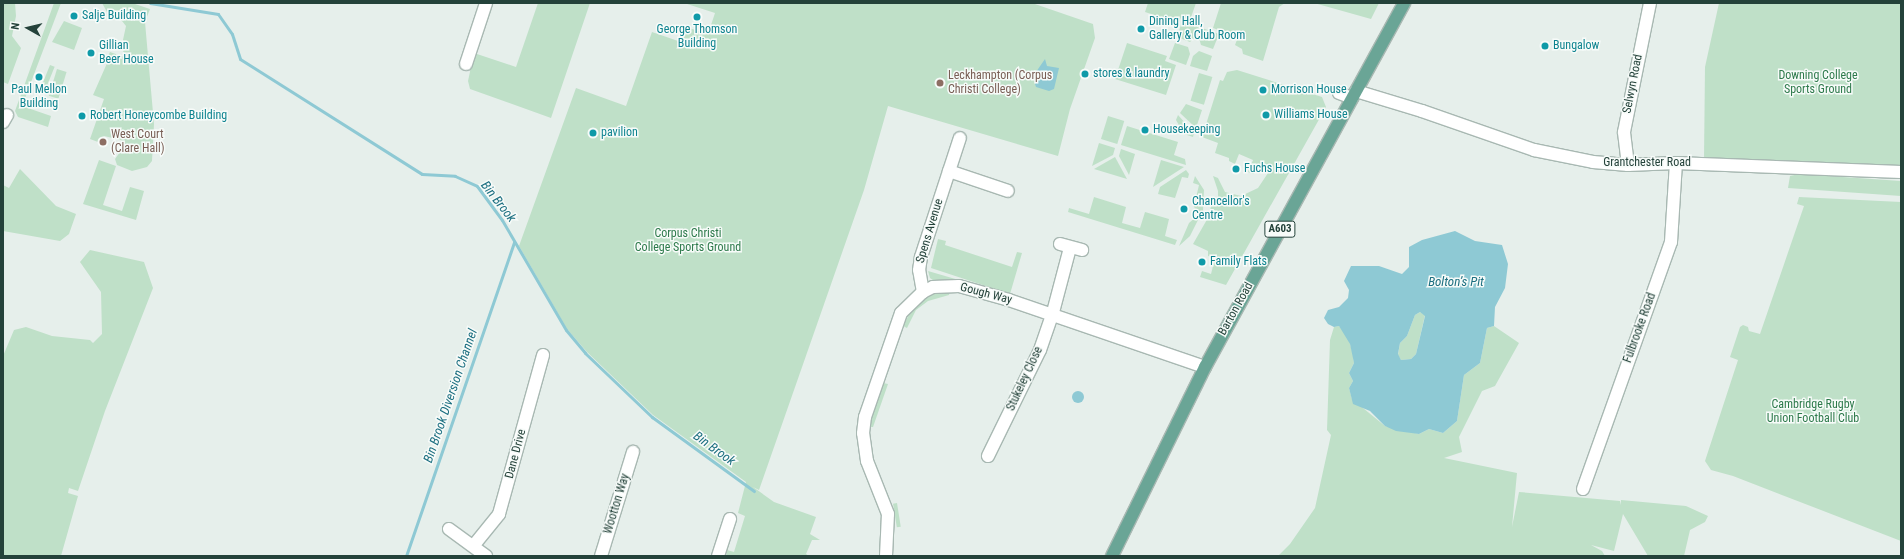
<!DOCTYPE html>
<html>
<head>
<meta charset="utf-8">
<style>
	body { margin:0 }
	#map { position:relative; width:1904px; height:559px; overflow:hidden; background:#e6efeb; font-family:"Roboto Condensed",sans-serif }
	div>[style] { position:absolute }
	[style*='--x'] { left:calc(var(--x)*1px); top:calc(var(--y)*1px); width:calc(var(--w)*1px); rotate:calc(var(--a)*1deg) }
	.green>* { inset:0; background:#bfe0c8; transform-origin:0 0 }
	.water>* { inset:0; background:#8ec9d4 }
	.round { border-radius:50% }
	.stream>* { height:3px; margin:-1.5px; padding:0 1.5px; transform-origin:1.5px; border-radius:1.5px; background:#8ec9d4 }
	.roads { filter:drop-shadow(1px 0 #a8b8b2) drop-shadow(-1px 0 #a8b8b2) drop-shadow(0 1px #a8b8b2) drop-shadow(0 -1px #a8b8b2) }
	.minor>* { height:12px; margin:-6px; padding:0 6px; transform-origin:6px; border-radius:6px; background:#fff }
	.major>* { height:12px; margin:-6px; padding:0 6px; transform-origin:6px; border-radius:6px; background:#6aa596 }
	.dots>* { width:11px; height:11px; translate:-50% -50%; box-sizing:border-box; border:2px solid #f7fbf9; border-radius:50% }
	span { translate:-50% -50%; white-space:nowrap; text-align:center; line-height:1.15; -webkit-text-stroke:3px #f7fbf9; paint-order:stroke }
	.shield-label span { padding:1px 3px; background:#f7fbf9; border:1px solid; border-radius:3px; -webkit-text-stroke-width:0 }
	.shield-label { font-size:11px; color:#24423a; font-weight:700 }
	.culture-label { font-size:12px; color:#0d838f }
	.left { translate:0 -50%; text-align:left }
	.education-label { font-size:12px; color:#785e54 }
	.park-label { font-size:12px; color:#2d7a4b }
	.street-label { font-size:12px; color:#24423a }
	.water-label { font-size:13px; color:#1c6f80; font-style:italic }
	.frame { position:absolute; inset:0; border:4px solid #24423a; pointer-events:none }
	.north { position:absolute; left:8px; top:8px; width:40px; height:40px; -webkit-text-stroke:3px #f7fbf9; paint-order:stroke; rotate:278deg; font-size:11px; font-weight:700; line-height:16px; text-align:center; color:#24423a }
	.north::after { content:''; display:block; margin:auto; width:14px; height:18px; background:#24423a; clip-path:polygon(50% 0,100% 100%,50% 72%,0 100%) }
</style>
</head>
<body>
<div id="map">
	<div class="green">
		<div style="clip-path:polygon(3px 3px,15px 3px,16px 16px,12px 36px,21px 48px,8px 84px,3px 82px)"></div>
		<div style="clip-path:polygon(54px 3px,61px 3px,22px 106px,51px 116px,48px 127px,18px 117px,15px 111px)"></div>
		<div style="clip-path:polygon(102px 3px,132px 3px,150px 9px,145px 22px,154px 124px,152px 161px,147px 167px,132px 171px,117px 165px,115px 159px,120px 152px,121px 140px,104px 136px,98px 142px,90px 139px,104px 99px,93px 95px,108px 61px,110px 62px,112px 57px,108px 56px,110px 52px,130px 59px,121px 49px,126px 26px,118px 16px,107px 12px)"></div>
		<div style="clip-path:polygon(538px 3px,590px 3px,551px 118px,470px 89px,468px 81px,474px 53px,516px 67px)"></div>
		<div style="clip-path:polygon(684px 3px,1032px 3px,1093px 24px,1095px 38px,1070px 109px,1058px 156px,888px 106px,864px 190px,759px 490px,753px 487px,774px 502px,816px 517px,810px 534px,820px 540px,812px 540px,806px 554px,809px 556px,726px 556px,727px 550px,734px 552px,745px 516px,738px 513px,746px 482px,653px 415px,587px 352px,567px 329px,519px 246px,576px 88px,626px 106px,652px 32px,681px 42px,686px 27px,708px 34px,715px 13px)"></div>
		<div style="clip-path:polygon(1148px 3px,1196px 3px,1190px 20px,1181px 17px,1179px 23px,1145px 12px)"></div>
		<div style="clip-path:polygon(1221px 3px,1285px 3px,1279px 7px,1263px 61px,1243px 54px,1242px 49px,1235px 45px,1238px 37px,1213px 28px)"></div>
		<div style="clip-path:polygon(1314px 3px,1379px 3px,1371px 19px)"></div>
		<div style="clip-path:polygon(1719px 3px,1901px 3px,1901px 169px,1704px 160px,1705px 67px)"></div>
		<div style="clip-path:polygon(64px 21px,82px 28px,74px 50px,52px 42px)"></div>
		<div style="clip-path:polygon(1182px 22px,1199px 27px,1195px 37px,1190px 42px,1177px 37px)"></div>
		<div style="clip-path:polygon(1202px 28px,1219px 34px,1213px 49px,1201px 45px,1199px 38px)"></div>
		<div style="clip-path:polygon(1127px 43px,1167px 56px,1165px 61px,1176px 65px,1166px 95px,1115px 79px)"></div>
		<div style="clip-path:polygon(1175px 43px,1188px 47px,1190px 54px,1186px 65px,1169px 59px)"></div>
		<div style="clip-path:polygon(1199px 51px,1212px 56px,1207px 71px,1190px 66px,1193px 56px)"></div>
		<div style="left:50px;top:65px;width:5px;height:27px;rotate:22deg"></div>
		<div style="left:57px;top:69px;width:10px;height:28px;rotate:17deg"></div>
		<div style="clip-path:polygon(1237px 70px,1322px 97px,1326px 107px,1226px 285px,1200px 277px,1202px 271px,1211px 274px,1215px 258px,1208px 256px,1208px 251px,1193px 244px,1209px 216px,1211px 206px,1218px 206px,1218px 191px,1213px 176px,1218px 178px,1225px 192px,1241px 196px,1258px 188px,1270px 170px,1266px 167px,1253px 174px,1248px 172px,1253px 160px,1239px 154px,1235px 164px,1229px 161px,1229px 158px,1215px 153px,1218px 143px,1202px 137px,1220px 80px,1223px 81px,1227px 72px)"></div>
		<div style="left:1199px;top:73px;width:14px;height:29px;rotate:17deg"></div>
		<div style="clip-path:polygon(1186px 104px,1202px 110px,1196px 128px,1180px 113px)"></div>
		<div style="clip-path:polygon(1178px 115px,1194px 133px,1193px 137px,1184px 134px,1176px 120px)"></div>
		<div style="left:1108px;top:116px;width:17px;height:24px;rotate:17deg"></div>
		<div style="clip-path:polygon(1127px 126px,1178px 142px,1174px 155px,1185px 159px,1186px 165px,1121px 145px)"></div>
		<div style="clip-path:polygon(1099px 143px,1115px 148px,1113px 155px,1092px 166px)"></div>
		<div style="clip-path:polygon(1121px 149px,1135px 154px,1129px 175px,1119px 156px)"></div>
		<div style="clip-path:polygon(1115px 157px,1127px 179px,1094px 169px)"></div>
		<div style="clip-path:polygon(99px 160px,116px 166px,103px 205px,122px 211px,130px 187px,144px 191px,136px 220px,83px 204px)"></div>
		<div style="clip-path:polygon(1161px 160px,1184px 167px,1153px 187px)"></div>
		<div style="clip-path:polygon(20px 169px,56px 206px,76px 214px,69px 234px,60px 241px,3px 231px,3px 185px,9px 188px)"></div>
		<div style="clip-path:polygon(1186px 170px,1189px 174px,1188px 178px,1182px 177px,1175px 198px,1158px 194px,1160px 187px)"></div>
		<div style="clip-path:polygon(1799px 174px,1901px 181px,1901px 196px,1788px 188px,1790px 176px)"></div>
		<div style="clip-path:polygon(1195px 176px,1204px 190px,1203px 210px,1190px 236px,1179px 246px,1189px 223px,1197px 216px,1194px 206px,1199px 185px,1193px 183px)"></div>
		<div style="clip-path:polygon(1094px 197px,1126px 207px,1122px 223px,1140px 228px,1145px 212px,1169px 219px,1165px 236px,1177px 240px,1175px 245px,1068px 212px,1069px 208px,1089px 214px)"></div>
		<div style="clip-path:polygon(1799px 197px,1901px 202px,1901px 541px,1733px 476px,1711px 470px,1705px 461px,1738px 360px,1730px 357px,1740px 327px,1743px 325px,1748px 327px,1749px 331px,1760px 334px,1804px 206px,1797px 204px)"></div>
		<div style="clip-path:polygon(938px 239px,946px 241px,945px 245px,1012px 267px,1017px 252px,1022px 253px,1010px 294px,931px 268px)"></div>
		<div style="clip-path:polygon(90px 250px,144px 262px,153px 288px,105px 411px,78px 491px,69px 488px,68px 493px,78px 496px,61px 556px,3px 556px,3px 356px,14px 330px,26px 327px,52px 336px,90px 340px,93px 343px,102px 334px,101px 292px,80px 262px)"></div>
		<div style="clip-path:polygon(928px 271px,969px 283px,937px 283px,930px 278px)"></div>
		<div style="clip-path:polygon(950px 290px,949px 295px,928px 301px,916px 310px,907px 328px,903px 326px,912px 309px,921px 301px,938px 292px)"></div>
		<div style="clip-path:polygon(1420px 312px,1425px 315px,1416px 354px,1411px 359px,1401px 360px,1398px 355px,1400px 343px,1407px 336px,1415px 315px)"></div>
		<div style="clip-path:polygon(1339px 326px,1348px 337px,1353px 354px,1354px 363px,1349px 373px,1353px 381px,1349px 388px,1352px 399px,1385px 426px,1419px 434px,1429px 429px,1443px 433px,1457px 421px,1464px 375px,1480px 363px,1487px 328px,1494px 326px,1519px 343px,1495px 386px,1482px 391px,1459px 437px,1462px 452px,1444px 458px,1517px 473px,1512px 527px,1519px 492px,1620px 501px,1621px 505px,1621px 500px,1686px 506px,1708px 516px,1705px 522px,1690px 530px,1684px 556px,1648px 556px,1623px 514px,1614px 551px,1591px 545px,1602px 551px,1605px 556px,1278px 556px,1290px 544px,1315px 508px,1331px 435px,1327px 430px,1330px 340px,1334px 327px)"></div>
		<div style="clip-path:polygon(883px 383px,888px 384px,873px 427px,869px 427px)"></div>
		<div style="left:897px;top:503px;width:24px;height:4px;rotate:81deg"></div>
	</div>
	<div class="water">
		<div style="clip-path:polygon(1045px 59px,1047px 66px,1059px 68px,1054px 89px,1049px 91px,1036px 87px,1035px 84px,1038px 80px,1036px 72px)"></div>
		<div style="clip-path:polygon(evenodd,1455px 231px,1475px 241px,1502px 245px,1508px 264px,1505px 288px,1495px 307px,1494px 326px,1487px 328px,1480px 363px,1464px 375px,1457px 421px,1443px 433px,1429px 429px,1419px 434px,1396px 431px,1385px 426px,1370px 411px,1353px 404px,1349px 388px,1353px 381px,1349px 373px,1354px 363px,1350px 344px,1339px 326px,1334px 327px,1328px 324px,1324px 318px,1328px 310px,1339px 307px,1348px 298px,1349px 290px,1344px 281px,1351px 266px,1379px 266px,1402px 274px,1409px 267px,1409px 247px,1422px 240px,1455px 231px,1420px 312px,1425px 316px,1416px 354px,1411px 359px,1401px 360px,1398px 354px,1400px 343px,1407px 336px,1415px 315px,1420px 312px)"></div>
		<div class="round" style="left:1072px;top:391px;width:12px;height:12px"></div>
	</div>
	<div class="stream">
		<div style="--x:150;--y:3;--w:69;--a:9.2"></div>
		<div style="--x:218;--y:14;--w:24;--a:55"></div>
		<div style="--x:232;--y:34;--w:26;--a:72"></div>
		<div style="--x:240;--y:59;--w:215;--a:32.3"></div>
		<div style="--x:422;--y:174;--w:33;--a:3"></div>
		<div style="--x:455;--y:176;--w:24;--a:24"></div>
		<div style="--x:477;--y:186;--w:42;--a:53.7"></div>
		<div style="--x:502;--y:220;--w:127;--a:59.8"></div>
		<div style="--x:566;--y:330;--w:30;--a:50"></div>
		<div style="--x:585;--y:353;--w:93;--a:43.7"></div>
		<div style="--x:652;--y:417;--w:126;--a:36"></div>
		<div style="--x:406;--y:556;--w:332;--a:-71"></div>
	</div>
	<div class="roads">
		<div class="minor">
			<div style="--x:466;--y:64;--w:64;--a:-71.8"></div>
			<div style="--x:1356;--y:91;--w:69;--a:16.9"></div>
			<div style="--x:1422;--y:111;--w:119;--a:19.2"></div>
			<div style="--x:1534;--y:150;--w:60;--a:11.5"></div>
			<div style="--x:1593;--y:162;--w:35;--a:5"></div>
			<div style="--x:1628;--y:165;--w:48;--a:-2.4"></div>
			<div style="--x:1676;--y:163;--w:225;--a:2.3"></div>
			<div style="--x:1339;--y:93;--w:14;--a:21"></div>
			<div style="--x:3;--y:122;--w:8;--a:-60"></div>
			<div style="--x:1628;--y:165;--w:33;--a:-97"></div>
			<div style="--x:1624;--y:132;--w:132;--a:-78.6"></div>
			<div style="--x:949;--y:171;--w:62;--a:18.7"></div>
			<div style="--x:1060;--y:244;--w:23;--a:15"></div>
			<div style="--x:923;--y:292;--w:22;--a:-100"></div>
			<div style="--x:919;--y:270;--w:13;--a:-81"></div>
			<div style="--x:921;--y:257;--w:125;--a:-71.9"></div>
			<div style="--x:988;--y:456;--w:118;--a:-63.9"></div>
			<div style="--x:1040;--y:350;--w:36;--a:-71"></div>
			<div style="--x:1052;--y:316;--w:70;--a:-75.2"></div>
			<div style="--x:1583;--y:489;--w:262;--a:-70.4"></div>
			<div style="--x:1671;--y:242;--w:79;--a:-86.4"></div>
			<div style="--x:449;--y:529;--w:46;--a:36.1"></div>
			<div style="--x:474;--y:545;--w:40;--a:-51"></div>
			<div style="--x:499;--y:514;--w:165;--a:-74.5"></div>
			<div style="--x:601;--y:556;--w:109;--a:-72.9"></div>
			<div style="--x:718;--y:556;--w:39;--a:-72"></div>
			<div style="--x:886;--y:556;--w:42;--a:-87.3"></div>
			<div style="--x:888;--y:514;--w:57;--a:-111.6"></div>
			<div style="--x:867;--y:461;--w:28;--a:-98"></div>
			<div style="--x:863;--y:433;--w:16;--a:-83"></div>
			<div style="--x:865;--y:417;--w:110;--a:-70.9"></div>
			<div style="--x:901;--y:313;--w:30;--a:-44"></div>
			<div style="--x:923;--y:292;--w:11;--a:-27"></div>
			<div style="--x:933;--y:287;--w:26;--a:-2"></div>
			<div style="--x:959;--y:286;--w:52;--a:15.6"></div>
			<div style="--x:1009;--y:300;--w:207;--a:18.9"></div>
		</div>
		<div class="major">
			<div style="--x:1112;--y:556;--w:211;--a:-63.8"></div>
			<div style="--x:1205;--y:367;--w:415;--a:-61.3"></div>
		</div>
	</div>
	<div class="dots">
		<div style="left:74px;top:16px;background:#0f9aa8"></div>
		<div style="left:697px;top:17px;background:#0f9aa8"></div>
		<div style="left:1141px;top:29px;background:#0f9aa8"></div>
		<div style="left:1545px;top:46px;background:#0f9aa8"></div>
		<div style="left:91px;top:53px;background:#0f9aa8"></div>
		<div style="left:1085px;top:74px;background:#0f9aa8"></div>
		<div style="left:39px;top:77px;background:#0f9aa8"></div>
		<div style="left:940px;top:83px;background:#8d6e63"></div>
		<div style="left:1263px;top:90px;background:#0f9aa8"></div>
		<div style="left:1266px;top:115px;background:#0f9aa8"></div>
		<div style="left:82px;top:116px;background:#0f9aa8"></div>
		<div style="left:1145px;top:130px;background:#0f9aa8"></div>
		<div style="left:593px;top:133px;background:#0f9aa8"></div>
		<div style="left:103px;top:142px;background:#8d6e63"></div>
		<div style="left:1236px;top:169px;background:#0f9aa8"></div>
		<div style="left:1184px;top:209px;background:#0f9aa8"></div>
		<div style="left:1202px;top:262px;background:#0f9aa8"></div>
	</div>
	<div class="shield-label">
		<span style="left:1280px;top:229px">A603</span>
	</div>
	<div class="culture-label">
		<span class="left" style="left:82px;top:16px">Salje Building</span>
		<span class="left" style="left:1149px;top:29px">Dining Hall,<br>Gallery &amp; Club Room</span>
		<span style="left:697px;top:37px">George Thomson<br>Building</span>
		<span class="left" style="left:99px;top:53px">Gillian<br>Beer House</span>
		<span class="left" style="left:1553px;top:46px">Bungalow</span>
		<span class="left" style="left:1093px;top:74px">stores &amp; laundry</span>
		<span style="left:39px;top:97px">Paul Mellon<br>Building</span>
		<span class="left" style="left:1271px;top:90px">Morrison House</span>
		<span class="left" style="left:1274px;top:115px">Williams House</span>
		<span class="left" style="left:90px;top:116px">Robert Honeycombe Building</span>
		<span class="left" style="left:1153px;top:130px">Housekeeping</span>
		<span class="left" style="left:601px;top:133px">pavilion</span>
		<span class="left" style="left:1244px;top:169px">Fuchs House</span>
		<span class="left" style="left:1192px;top:209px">Chancellor's<br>Centre</span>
		<span class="left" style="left:1210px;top:262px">Family Flats</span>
	</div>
	<div class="education-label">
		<span class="left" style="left:948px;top:83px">Leckhampton (Corpus<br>Christi College)</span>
		<span class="left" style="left:111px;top:142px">West Court<br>(Clare Hall)</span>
	</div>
	<div class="park-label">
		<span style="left:1818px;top:83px">Downing College<br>Sports Ground</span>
		<span style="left:688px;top:241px">Corpus Christi<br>College Sports Ground</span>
		<span style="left:1813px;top:412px">Cambridge Rugby<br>Union Football Club</span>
	</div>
	<div class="street-label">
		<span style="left:1633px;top:84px;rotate:-79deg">Selwyn Road</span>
		<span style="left:1647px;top:163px">Grantchester Road</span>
		<span style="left:930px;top:231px;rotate:-73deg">Spens Avenue</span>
		<span style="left:986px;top:294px;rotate:15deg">Gough Way</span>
		<span style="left:1236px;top:309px;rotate:-61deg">Barton Road</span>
		<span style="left:1640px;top:328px;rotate:-70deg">Fulbrooke Road</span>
		<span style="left:1025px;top:379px;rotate:-65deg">Stukeley Close</span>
		<span style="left:516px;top:454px;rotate:-75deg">Dane Drive</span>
		<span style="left:617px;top:504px;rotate:-73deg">Wootton Way</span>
	</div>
	<div class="water-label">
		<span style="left:498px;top:202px;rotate:52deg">Bin Brook</span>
		<span style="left:1456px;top:282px">Bolton’s Pit</span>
		<span style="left:451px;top:396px;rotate:-71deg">Bin Brook Diversion Channel</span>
		<span style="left:714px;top:449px;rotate:36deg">Bin Brook</span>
	</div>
	<div class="frame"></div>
	<div class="north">N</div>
</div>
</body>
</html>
